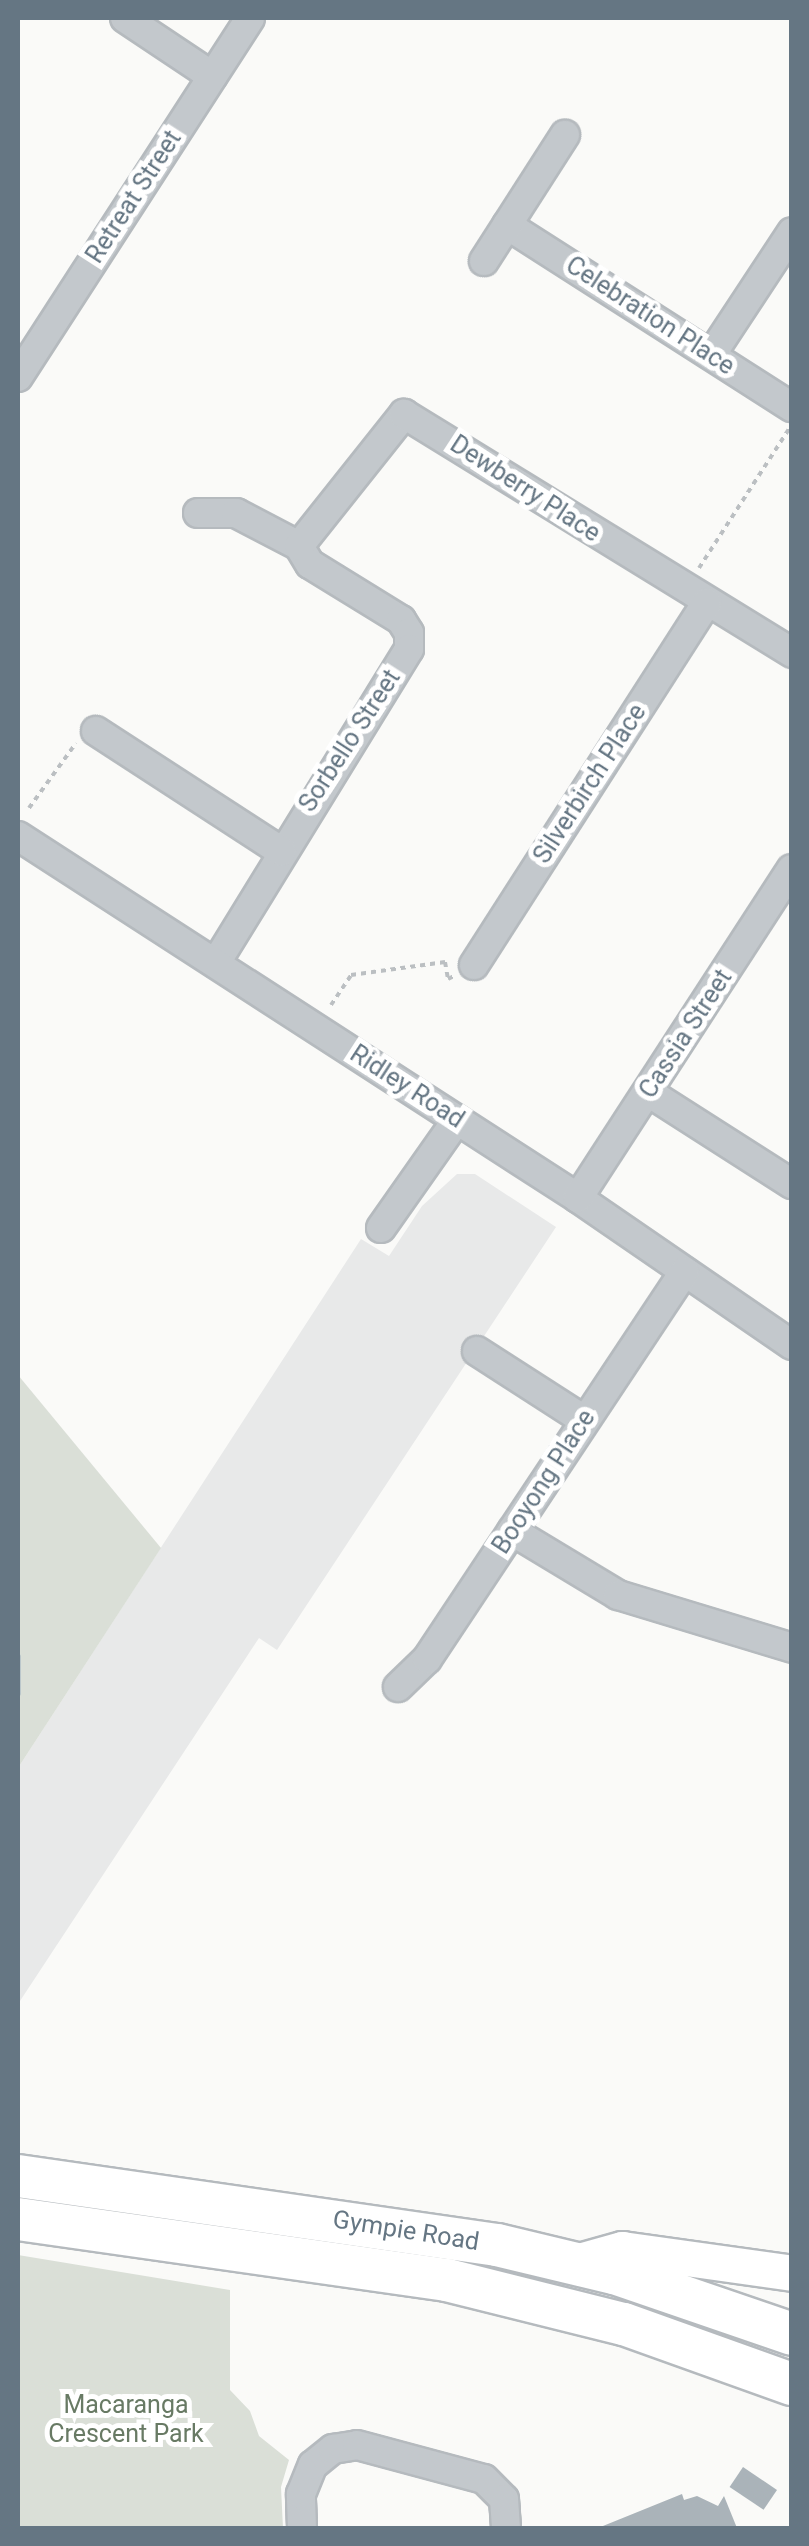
<!DOCTYPE html>
<html>
<head>
<meta charset="utf-8">
<style>
	body { margin:0 }
	#map { position:relative; width:809px; height:2546px; overflow:hidden; background:#fafaf8; font-family:Roboto,sans-serif }
	div>[style] { position:absolute }
	[style*='--x'] { left:calc(var(--x)*1px); top:calc(var(--y)*1px); width:calc(var(--w)*1px); rotate:calc(var(--a)*1deg) }
	.built>* { inset:0; background:#e8e9e9 }
	.green>* { inset:0; background:#dadfd7 }
	.stream>* { height:5px; margin:-2.5px; padding:0 2.5px; transform-origin:2.5px; border-radius:2.5px; background:#bbc7cb }
	.building>* { inset:0; background:#aab3b9; transform-origin:0 0 }
	.path>* { height:4px; margin-top:-2px; transform-origin:0; background:repeating-linear-gradient(90deg,#bbbfc2 0 5px,transparent 0 10px) }
	.roads { filter:drop-shadow(2px 0 #b5babe) drop-shadow(-2px 0 #b5babe) drop-shadow(0 2px #b5babe) drop-shadow(0 -2px #b5babe) }
	.minor>* { height:28px; margin:-14px; padding:0 14px; transform-origin:14px; border-radius:14px; background:#c3c8cc }
	.major>* { height:35px; margin:-17.5px; padding:0 17.5px; transform-origin:17.5px; border-radius:17.5px; background:#fff }
	.highway>* { height:42px; margin:-21px; padding:0 21px; transform-origin:21px; border-radius:21px; background:#fff }
	span { translate:-50% -50%; white-space:nowrap; text-align:center; line-height:1.15; -webkit-text-stroke:10px #fff; paint-order:stroke }
	.street-label { font-size:25px; color:#657683 }
	.park-label { font-size:25px; color:#687a64 }
	.frame { position:absolute; inset:0; border:20px solid #657683; pointer-events:none }
</style>
</head>
<body>
<div id="map">
	<div class="built">
		<div style="clip-path:polygon(457px 1174px,475px 1174px,556px 1227px,277px 1650px,259px 1638px,18px 2004px,18px 1768px,361px 1239px,389px 1256px,422px 1206px)"></div>
	</div>
	<div class="green">
		<div style="clip-path:polygon(18px 1375px,161px 1548px,18px 1768px)"></div>
		<div style="clip-path:polygon(18px 2255px,230px 2290px,230px 2390px,250px 2411px,259px 2436px,289px 2460px,281px 2487px,283px 2528px,18px 2528px)"></div>
	</div>
	<div class="stream">
		<div style="--x:18;--y:1656;--w:37;--a:90"></div>
	</div>
	<div class="building">
		<div style="left:743px;top:2467px;width:41px;height:24px;rotate:34deg"></div>
		<div style="clip-path:polygon(682px 2494px,684px 2500px,697px 2496px,718px 2506px,724px 2496px,737px 2528px,598px 2528px)"></div>
	</div>
	<div class="path">
		<div style="--x:699;--y:568;--w:166;--a:-57.1"></div>
		<div style="--x:29;--y:808;--w:80;--a:-54.1"></div>
		<div style="--x:331;--y:1005;--w:36;--a:-56"></div>
		<div style="--x:351;--y:975;--w:95;--a:-7.9"></div>
		<div style="--x:445;--y:962;--w:17;--a:80"></div>
		<div style="--x:448;--y:979;--w:9;--a:-27"></div>
	</div>
	<div class="roads">
		<div class="minor">
			<div style="--x:125;--y:18;--w:105;--a:33.7"></div>
			<div style="--x:507;--y:225;--w:338;--a:32.6"></div>
			<div style="--x:484;--y:261;--w:150;--a:-57.3"></div>
			<div style="--x:711;--y:355;--w:147;--a:-56.6"></div>
			<div style="--x:18;--y:377;--w:427;--a:-57.1"></div>
			<div style="--x:198;--y:513;--w:38;--a:0"></div>
			<div style="--x:236;--y:513;--w:71;--a:27.6"></div>
			<div style="--x:299;--y:546;--w:21;--a:59"></div>
			<div style="--x:310;--y:564;--w:107;--a:31.6"></div>
			<div style="--x:401;--y:620;--w:15;--a:58"></div>
			<div style="--x:409;--y:633;--w:16;--a:90"></div>
			<div style="--x:409;--y:649;--w:369;--a:121.6"></div>
			<div style="--x:299;--y:546;--w:169;--a:-51.5"></div>
			<div style="--x:404;--y:414;--w:456;--a:31.6"></div>
			<div style="--x:96;--y:731;--w:221;--a:33"></div>
			<div style="--x:18;--y:836;--w:667;--a:32.88"></div>
			<div style="--x:578;--y:1198;--w:260;--a:34.5"></div>
			<div style="--x:474;--y:965;--w:431;--a:-57.3"></div>
			<div style="--x:648;--y:1092;--w:171;--a:32.6"></div>
			<div style="--x:578;--y:1198;--w:392;--a:-57"></div>
			<div style="--x:381;--y:1228;--w:132;--a:-54.9"></div>
			<div style="--x:477;--y:1351;--w:127;--a:32.8"></div>
			<div style="--x:512;--y:1531;--w:124;--a:31.1"></div>
			<div style="--x:618;--y:1595;--w:182;--a:16.9"></div>
			<div style="--x:398;--y:1687;--w:40;--a:-44"></div>
			<div style="--x:427;--y:1659;--w:465;--a:-56.4"></div>
			<div style="--x:302;--y:2528;--w:34;--a:-92"></div>
			<div style="--x:301;--y:2494;--w:31;--a:-68"></div>
			<div style="--x:313;--y:2465;--w:26;--a:-39"></div>
			<div style="--x:333;--y:2449;--w:24;--a:-9"></div>
			<div style="--x:357;--y:2445;--w:131;--a:15"></div>
			<div style="--x:484;--y:2479;--w:28;--a:45"></div>
			<div style="--x:504;--y:2499;--w:29;--a:86"></div>
		</div>
		<div class="major">
			<div style="--x:575;--y:2262;--w:49;--a:-15.5"></div>
			<div style="--x:622;--y:2249;--w:172;--a:8"></div>
		</div>
		<div class="highway">
			<div style="--x:18;--y:2176;--w:484;--a:8.2"></div>
			<div style="--x:497;--y:2245;--w:120;--a:13.5"></div>
			<div style="--x:614;--y:2273;--w:188;--a:18.9"></div>
			<div style="--x:18;--y:2219;--w:433;--a:8.1"></div>
			<div style="--x:447;--y:2280;--w:182;--a:14"></div>
			<div style="--x:624;--y:2324;--w:178;--a:19.7"></div>
		</div>
	</div>
	<div class="street-label">
		<span style="left:134px;top:197px;rotate:-57deg">Retreat Street</span>
		<span style="left:650px;top:316px;rotate:33deg">Celebration Place</span>
		<span style="left:525px;top:489px;rotate:33deg">Dewberry Place</span>
		<span style="left:350px;top:741px;rotate:-57deg">Sorbello Street</span>
		<span style="left:590px;top:784px;rotate:-57deg">Silverbirch Place</span>
		<span style="left:686px;top:1034px;rotate:-57deg">Cassia Street</span>
		<span style="left:407px;top:1087px;rotate:33deg">Ridley Road</span>
		<span style="left:544px;top:1482px;rotate:-57deg">Booyong Place</span>
		<span style="left:406px;top:2231px;rotate:9deg">Gympie Road</span>
	</div>
	<div class="park-label">
		<span style="left:126px;top:2420px">Macaranga<br>Crescent Park</span>
	</div>
	<div class="frame"></div>
</div>
</body>
</html>
